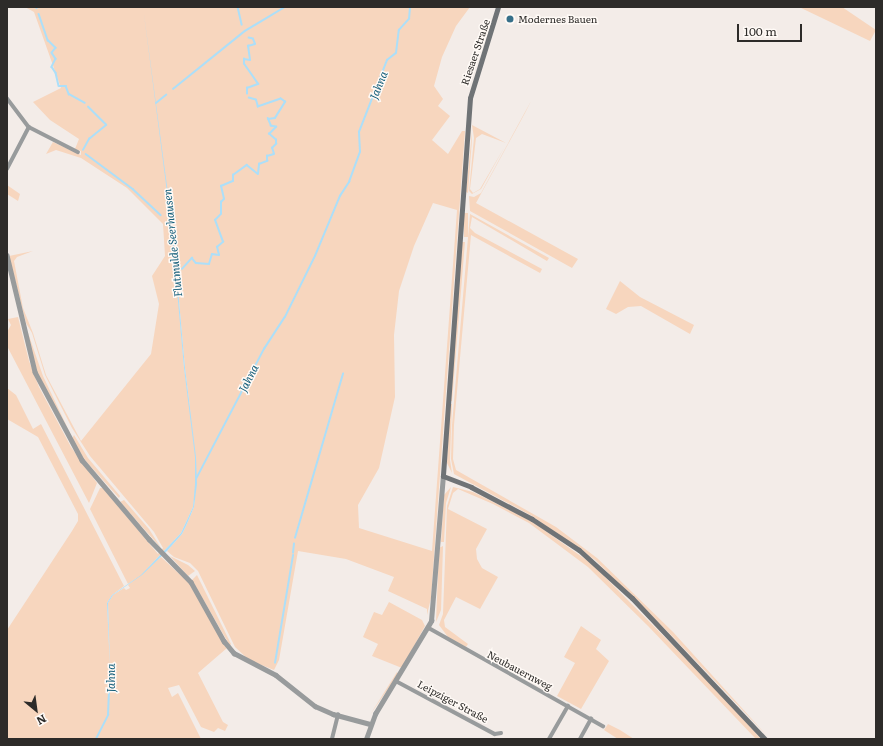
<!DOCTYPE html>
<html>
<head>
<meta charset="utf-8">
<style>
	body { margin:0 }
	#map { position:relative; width:883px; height:746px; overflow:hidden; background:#f3ece8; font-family:Literata,serif }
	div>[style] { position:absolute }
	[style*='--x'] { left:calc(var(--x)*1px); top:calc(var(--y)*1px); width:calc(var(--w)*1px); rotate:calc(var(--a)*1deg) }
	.green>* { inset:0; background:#f7d6be; transform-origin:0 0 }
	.water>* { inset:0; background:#acdff9 }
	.stream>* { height:1.5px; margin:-0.75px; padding:0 0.75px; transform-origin:0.75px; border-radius:0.75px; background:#acdff9 }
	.minor>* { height:3.5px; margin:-1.75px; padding:0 1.75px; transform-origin:1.75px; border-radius:1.75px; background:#989b9c }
	.tertiary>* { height:4.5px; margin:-2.25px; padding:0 2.25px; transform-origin:2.25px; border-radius:2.25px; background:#989b9c }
	.secondary>* { height:5px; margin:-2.5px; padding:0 2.5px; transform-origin:2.5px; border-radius:2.5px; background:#6f7376 }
	.dots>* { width:11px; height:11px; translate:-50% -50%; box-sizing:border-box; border:2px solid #fffaf6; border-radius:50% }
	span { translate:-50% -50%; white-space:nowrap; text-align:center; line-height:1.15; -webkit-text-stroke:3px #fffaf6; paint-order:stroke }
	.poi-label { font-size:10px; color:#2d2b29 }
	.left { translate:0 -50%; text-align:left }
	.street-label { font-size:10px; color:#2d2b29 }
	.water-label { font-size:11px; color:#145e7a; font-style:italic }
	.frame { position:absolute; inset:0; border:8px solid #2d2b29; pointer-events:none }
	.north { position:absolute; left:16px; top:690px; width:40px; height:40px; -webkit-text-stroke:3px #fffaf6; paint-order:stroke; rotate:151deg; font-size:11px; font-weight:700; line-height:16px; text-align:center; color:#2d2b29 }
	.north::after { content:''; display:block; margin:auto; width:14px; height:18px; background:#2d2b29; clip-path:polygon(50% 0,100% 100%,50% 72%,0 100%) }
	.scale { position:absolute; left:737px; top:24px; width:65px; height:18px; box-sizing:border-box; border:2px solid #2d2b29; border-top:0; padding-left:5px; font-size:12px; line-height:14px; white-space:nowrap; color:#2d2b29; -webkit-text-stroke:3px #fffaf6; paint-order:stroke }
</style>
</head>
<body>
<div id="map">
	<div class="green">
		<div style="clip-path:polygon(evenodd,25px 7px,470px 7px,456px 26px,442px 57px,434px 86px,443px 99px,438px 106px,450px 116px,432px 140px,448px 154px,462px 131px,465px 131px,431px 598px,427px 615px,427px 609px,388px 591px,394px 577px,346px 559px,298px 551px,279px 660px,274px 670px,249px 660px,235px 647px,198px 571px,190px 563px,174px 557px,167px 551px,182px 534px,186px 526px,194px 507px,196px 484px,193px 507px,181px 533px,141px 575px,128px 584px,90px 509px,100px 488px,103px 488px,158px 554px,163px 548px,154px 532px,90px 456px,72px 428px,45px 375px,32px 333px,26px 323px,9px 256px,33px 251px,17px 257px,14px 261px,23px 308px,33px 333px,46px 375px,81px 441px,151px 354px,159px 304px,152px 276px,165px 256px,163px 224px,127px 188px,81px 158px,56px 150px,46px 154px,53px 142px,81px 155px,81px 151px,75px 149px,79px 139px,50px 120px,33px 102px,61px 88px,34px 12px,25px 7px,433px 203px,457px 210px,432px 551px,359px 528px,358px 505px,379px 468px,395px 397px,394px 335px,399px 291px,414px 246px,433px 203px,25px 7px,172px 223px,185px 368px,191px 417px,184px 368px,172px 223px)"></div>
		<div style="clip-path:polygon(799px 7px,842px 7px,876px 30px,870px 41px)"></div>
		<div style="clip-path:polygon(531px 101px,525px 113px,476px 203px,578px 259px,572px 268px,470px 211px,469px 196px,474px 197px,481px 193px)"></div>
		<div style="clip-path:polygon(472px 125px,506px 143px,482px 134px,476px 138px,470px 189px,473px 193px,480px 189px,505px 146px,481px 189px,472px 194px,469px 191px,474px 138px)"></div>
		<div style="clip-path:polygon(472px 132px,472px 139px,468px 193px,466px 192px)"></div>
		<div style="clip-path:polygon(7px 185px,20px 194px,18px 201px,7px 194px)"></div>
		<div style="left:464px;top:213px;width:4px;height:24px"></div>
		<div style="clip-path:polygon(470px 214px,549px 258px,547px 261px,472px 217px,470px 228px,475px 233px,542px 269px,540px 273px,471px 235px,454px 425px,453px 459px,456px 470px,556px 527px,597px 558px,673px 632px,770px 739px,670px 634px,595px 560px,532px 516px,454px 474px,451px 459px,452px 425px)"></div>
		<div style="clip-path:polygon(462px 242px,465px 242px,452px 401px,450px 401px)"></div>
		<div style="clip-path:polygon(620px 281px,640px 297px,694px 325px,690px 334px,641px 306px,628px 307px,616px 314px,606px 309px)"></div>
		<div style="clip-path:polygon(18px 317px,29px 361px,39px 387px,71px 447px,97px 483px,89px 503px,7px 346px,7px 332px,11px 325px,8px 319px)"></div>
		<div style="clip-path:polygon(27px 330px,43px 376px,70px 433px,37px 372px)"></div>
		<div style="clip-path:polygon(7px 388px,16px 395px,33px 429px,41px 424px,124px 586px,112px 595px,107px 603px,110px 668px,108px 603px,113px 595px,124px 588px,126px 590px,130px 588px,128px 585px,161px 557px,189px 583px,227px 648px,198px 673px,223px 722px,228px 725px,225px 731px,218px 728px,214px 732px,201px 727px,179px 685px,168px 688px,172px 697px,178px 693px,201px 739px,7px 739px,7px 630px,72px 531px,78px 521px,78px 514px,38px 437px,7px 419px)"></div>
		<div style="clip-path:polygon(449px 404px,452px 404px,450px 460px,452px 473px,447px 463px)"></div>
		<div style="clip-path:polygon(74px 435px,88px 458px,120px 496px,119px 498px,84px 459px,72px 439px)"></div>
		<div style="clip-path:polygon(451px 487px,446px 503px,444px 542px,441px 542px,444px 495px)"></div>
		<div style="clip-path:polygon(453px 487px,473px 492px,530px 520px,592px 564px,724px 697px,761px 739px,756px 739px,648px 626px,588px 567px,529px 523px,493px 504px,458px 489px,453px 493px,448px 509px,487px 529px,476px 549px,477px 559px,482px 568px,498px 577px,480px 609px,456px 597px,444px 620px,445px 627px,468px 644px,466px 647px,448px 637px,439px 625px,443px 614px,447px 506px)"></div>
		<div style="clip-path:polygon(124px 500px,149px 529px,161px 548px,120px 502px)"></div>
		<div style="clip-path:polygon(443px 546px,441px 610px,436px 622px,439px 548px)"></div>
		<div style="clip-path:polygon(170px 556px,188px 565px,195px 571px,188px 576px)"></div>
		<div style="clip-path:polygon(197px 575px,231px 644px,230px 646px,192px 580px)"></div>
		<div style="clip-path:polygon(389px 602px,422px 620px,425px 626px,402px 668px,372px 656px,378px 644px,363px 637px,374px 612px,382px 615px)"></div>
		<div style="clip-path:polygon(581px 626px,601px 640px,596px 649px,609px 661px,581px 709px,557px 696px,575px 663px,564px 657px)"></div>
		<div style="clip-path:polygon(397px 672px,398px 674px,392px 683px,370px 715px)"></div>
		<div style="clip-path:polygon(608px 724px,620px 730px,634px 739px,618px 739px,604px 730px)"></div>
	</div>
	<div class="water">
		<div style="clip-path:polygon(143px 7px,172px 223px,185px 368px,196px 457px,197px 484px,194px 507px,186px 526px,182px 534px,167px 551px,142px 575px,113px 595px,108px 603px,110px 668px,107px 603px,112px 595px,141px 575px,181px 533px,193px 507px,195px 484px,195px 457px,184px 368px,171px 223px)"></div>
	</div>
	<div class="stream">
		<div style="--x:37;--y:7;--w:1;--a:90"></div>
		<div style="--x:238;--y:7;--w:18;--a:77"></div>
		<div style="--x:39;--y:14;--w:28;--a:71"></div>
		<div style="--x:48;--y:40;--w:11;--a:45"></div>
		<div style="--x:56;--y:48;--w:6;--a:129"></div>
		<div style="--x:52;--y:53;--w:7;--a:56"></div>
		<div style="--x:56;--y:59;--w:9;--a:117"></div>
		<div style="--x:52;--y:67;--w:7;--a:56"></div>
		<div style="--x:56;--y:73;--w:13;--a:77"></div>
		<div style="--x:59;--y:86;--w:7;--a:0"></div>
		<div style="--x:66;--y:86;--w:9;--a:69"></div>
		<div style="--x:69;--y:94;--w:18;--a:29"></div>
		<div style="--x:173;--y:89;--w:92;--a:-38.9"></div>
		<div style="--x:245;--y:31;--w:47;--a:-31"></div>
		<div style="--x:247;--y:94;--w:6;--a:-90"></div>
		<div style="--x:247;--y:88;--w:12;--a:-20"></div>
		<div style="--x:258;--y:84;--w:24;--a:-125"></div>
		<div style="--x:244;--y:64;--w:5;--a:-90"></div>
		<div style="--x:244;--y:59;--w:6;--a:9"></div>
		<div style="--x:250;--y:60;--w:14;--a:-98"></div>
		<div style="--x:248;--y:46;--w:7;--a:-16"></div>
		<div style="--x:255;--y:44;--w:5;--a:-112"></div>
		<div style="--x:253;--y:39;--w:4;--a:-166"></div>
		<div style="--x:156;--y:103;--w:13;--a:-39"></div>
		<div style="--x:83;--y:150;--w:13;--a:-61"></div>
		<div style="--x:89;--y:139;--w:22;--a:-39"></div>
		<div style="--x:106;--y:125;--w:25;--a:-135"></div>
		<div style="--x:86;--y:154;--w:59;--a:36.7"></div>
		<div style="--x:133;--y:189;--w:38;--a:43"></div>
		<div style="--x:182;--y:269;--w:15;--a:-48"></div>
		<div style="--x:192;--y:258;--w:6;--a:51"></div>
		<div style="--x:196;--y:263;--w:13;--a:4"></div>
		<div style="--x:209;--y:264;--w:10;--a:-73"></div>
		<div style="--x:212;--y:254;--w:7;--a:8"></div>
		<div style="--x:219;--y:255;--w:8;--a:-104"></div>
		<div style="--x:217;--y:247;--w:8;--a:-40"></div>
		<div style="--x:223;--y:242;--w:23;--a:-110"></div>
		<div style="--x:215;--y:220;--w:8;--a:-45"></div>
		<div style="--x:221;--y:214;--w:12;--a:-90"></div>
		<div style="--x:221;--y:202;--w:4;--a:-45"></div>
		<div style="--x:224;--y:199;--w:13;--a:-103"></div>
		<div style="--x:221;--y:186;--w:13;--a:-23"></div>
		<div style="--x:233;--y:181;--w:6;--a:-90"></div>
		<div style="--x:233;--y:175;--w:17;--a:-36"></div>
		<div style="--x:247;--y:165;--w:14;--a:39"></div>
		<div style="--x:258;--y:174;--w:10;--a:-84"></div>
		<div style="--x:259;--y:164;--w:9;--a:-21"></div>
		<div style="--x:267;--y:161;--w:5;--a:-90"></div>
		<div style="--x:267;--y:156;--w:7;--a:-16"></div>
		<div style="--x:274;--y:154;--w:6;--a:-108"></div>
		<div style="--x:272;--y:148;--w:6;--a:-45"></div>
		<div style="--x:276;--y:144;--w:4;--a:-90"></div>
		<div style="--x:276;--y:140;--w:9;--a:-139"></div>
		<div style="--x:269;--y:134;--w:10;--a:-45"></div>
		<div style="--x:276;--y:127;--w:5;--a:-169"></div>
		<div style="--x:271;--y:126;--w:8;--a:-113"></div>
		<div style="--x:268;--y:119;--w:7;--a:-8"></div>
		<div style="--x:275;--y:118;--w:19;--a:-58"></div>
		<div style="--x:285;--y:102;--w:5;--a:-143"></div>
		<div style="--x:281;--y:99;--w:24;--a:161"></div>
		<div style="--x:258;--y:107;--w:7;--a:-106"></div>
		<div style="--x:256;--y:100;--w:7;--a:-164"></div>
		<div style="--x:196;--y:479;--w:147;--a:-62.4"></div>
		<div style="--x:264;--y:349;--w:38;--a:-57"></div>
		<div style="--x:285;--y:317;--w:68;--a:-63.8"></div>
		<div style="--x:315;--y:256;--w:65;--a:-67.4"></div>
		<div style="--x:340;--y:196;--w:17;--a:-57"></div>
		<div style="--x:349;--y:182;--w:32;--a:-70"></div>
		<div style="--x:360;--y:152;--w:20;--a:-93"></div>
		<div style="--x:359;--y:132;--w:77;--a:-68.7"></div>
		<div style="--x:387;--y:60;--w:11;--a:-38"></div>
		<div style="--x:396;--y:53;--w:23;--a:-83"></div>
		<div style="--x:399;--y:30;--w:15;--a:-48"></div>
		<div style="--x:409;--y:19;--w:12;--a:-85"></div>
		<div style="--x:295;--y:538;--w:171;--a:-73.7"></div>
		<div style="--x:293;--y:553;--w:9;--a:-84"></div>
		<div style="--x:275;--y:663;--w:109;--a:-80.5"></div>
		<div style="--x:96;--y:739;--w:27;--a:-63"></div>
		<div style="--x:108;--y:715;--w:48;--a:-87.6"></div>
	</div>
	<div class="minor">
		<div style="--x:7;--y:98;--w:36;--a:53"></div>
		<div style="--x:29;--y:127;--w:55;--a:27"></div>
		<div style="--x:7;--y:169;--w:47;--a:-62.4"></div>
		<div style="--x:429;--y:628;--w:200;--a:29.4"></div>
		<div style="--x:396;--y:681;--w:112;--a:28.2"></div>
		<div style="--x:495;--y:734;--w:6;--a:-9"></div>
		<div style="--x:332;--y:739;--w:25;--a:-76"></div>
		<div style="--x:549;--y:739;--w:38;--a:-60"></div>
		<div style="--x:580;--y:739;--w:23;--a:-61"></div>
	</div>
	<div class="tertiary">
		<div style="--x:7;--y:255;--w:120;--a:76.5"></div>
		<div style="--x:35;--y:372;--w:100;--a:61.9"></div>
		<div style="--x:82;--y:460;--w:104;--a:49.7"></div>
		<div style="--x:149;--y:539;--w:60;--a:45.7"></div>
		<div style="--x:191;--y:582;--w:68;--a:60.8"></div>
		<div style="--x:224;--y:641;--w:16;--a:50"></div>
		<div style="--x:234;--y:653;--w:47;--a:27.6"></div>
		<div style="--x:276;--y:675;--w:50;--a:38.5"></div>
		<div style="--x:315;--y:706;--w:20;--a:24"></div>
		<div style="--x:333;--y:714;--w:39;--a:15"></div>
		<div style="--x:366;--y:739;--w:27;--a:-70"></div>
		<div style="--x:375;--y:714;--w:109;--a:-58.9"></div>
		<div style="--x:431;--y:621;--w:145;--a:-85.3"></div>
	</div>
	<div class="secondary">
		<div style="--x:498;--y:7;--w:95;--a:107.1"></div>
		<div style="--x:470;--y:98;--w:379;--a:94.1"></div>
		<div style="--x:443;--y:476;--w:30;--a:21"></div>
		<div style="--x:471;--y:487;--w:69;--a:27.7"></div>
		<div style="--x:532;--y:519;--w:56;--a:33.4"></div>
		<div style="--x:579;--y:550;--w:72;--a:42.2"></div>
		<div style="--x:632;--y:598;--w:194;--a:46.7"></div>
	</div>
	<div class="dots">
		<div style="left:510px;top:19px;background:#366f89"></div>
	</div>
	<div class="poi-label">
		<span class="left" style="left:518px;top:19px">Modernes Bauen</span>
	</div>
	<div class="street-label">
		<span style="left:475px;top:52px;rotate:-71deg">Riesaer Straße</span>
		<span style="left:520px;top:670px;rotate:28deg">Neubauernweg</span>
		<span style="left:453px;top:701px;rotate:28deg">Leipziger Straße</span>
	</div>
	<div class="water-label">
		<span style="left:378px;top:85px;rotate:-68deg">Jahna</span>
		<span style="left:172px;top:243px;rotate:-96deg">Flutmulde Seerhausen</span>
		<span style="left:248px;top:378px;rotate:-63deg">Jahna</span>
		<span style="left:110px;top:678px;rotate:-90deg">Jahna</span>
	</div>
	<div class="frame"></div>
	<div class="north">N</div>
	<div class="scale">100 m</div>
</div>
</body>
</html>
